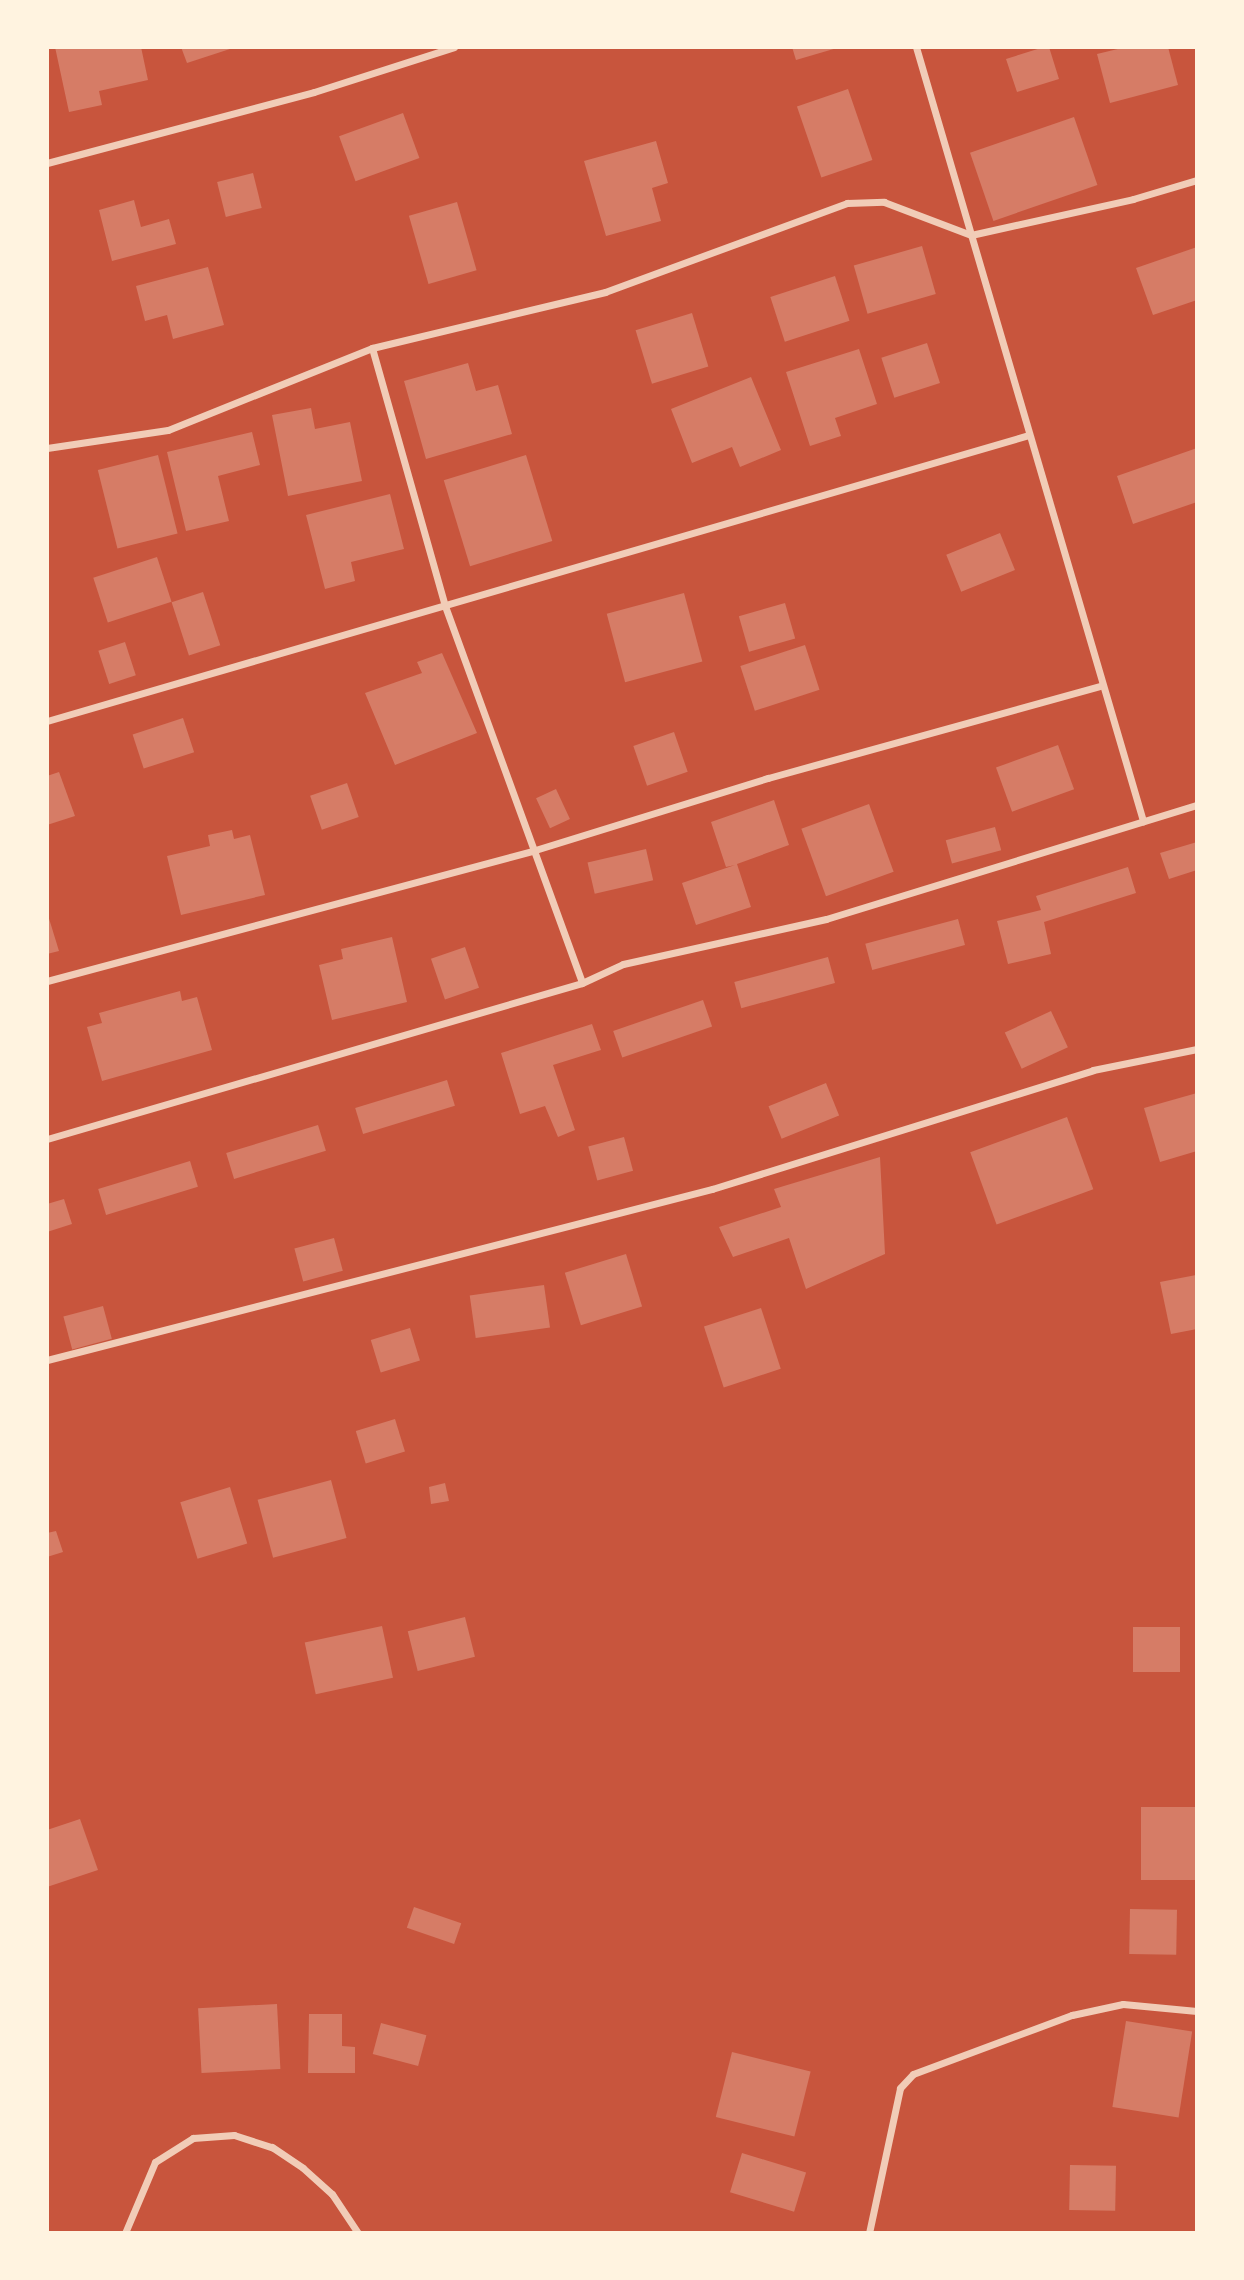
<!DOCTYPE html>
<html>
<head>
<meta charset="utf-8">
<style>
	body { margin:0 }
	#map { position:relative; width:1244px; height:2280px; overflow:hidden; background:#c8553d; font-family:Mulish,sans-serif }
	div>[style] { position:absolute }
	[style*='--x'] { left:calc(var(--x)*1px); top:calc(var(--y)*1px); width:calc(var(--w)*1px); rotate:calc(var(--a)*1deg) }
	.building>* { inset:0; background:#d67c66; transform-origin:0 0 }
	.minor>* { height:7px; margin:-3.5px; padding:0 3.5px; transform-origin:3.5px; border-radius:3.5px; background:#f1ccb7 }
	span { translate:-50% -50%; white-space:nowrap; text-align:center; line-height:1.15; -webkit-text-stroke:6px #fff3e0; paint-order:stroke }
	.frame { position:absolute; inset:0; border:49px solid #fff3e0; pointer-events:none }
</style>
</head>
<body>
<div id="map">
	<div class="building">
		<div style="clip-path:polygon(55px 47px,141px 47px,148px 80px,99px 91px,102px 105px,69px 112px)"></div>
		<div style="clip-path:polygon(181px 47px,233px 47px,233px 48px,187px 63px)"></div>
		<div style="clip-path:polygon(792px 47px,837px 47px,837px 48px,796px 60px)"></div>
		<div style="clip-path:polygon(1044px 47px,1049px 47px,1059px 79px,1017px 92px,1006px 59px)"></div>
		<div style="clip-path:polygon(1126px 47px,1168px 47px,1178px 85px,1110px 103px,1097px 54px)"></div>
		<div style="left:848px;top:89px;width:75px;height:54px;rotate:71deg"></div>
		<div style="left:403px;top:113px;width:48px;height:68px;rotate:70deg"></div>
		<div style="left:1074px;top:117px;width:72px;height:110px;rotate:71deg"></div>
		<div style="clip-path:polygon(656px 141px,668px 183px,652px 188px,661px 221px,606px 236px,584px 161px)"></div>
		<div style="left:253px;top:173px;width:36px;height:37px;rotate:76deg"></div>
		<div style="clip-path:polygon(134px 200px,141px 227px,169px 219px,176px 244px,112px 261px,99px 210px)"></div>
		<div style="left:457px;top:202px;width:71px;height:50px;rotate:74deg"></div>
		<div style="left:922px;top:246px;width:50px;height:71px;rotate:74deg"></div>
		<div style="clip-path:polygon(1197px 247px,1197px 300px,1153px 315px,1136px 268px)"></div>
		<div style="clip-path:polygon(208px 267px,224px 325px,173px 339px,167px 315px,145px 321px,136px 286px)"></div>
		<div style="left:835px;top:276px;width:47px;height:68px;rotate:72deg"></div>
		<div style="left:692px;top:313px;width:56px;height:59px;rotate:73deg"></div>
		<div style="left:927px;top:343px;width:42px;height:48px;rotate:72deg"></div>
		<div style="clip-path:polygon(859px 349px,877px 404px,835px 418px,841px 436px,810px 446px,786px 372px)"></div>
		<div style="clip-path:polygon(468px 363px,476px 391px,498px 385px,512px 434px,426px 459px,404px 381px)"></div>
		<div style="clip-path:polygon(751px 377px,781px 450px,740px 467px,732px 447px,692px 463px,671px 409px)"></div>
		<div style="clip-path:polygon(311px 408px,315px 429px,350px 422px,362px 481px,288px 496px,272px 415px)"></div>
		<div style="clip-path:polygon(252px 432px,260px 465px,218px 476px,229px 521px,186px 531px,167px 452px)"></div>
		<div style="clip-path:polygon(1197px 448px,1197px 502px,1133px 524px,1117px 476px)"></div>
		<div style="left:158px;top:455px;width:81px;height:62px;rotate:76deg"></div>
		<div style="left:526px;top:455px;width:90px;height:86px;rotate:73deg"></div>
		<div style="clip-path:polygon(390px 494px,404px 549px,351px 562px,355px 581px,325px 589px,306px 515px)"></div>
		<div style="left:1000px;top:533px;width:40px;height:58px;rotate:68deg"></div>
		<div style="left:157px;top:557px;width:47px;height:67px;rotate:72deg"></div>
		<div style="left:203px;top:592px;width:56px;height:33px;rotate:72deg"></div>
		<div style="left:684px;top:593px;width:71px;height:80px;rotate:75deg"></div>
		<div style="left:785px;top:603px;width:37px;height:48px;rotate:74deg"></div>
		<div style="left:125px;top:642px;width:35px;height:28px;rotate:72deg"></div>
		<div style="left:805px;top:645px;width:47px;height:68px;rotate:72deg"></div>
		<div style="clip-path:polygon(442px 653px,477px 733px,395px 765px,365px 693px,422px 673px,417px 662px)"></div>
		<div style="left:183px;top:718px;width:36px;height:53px;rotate:72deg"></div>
		<div style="left:674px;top:732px;width:42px;height:43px;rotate:71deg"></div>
		<div style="left:1058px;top:745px;width:47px;height:66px;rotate:70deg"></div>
		<div style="clip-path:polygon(59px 772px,75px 816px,47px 825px,47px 776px)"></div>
		<div style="left:347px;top:783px;width:36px;height:39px;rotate:71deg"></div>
		<div style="left:556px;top:789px;width:33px;height:22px;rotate:65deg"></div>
		<div style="clip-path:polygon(774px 800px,789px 845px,737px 864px,751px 907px,696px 925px,682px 883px,735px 865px,726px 867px,711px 822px)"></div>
		<div style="left:869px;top:804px;width:72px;height:72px;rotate:70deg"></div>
		<div style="left:995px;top:827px;width:24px;height:51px;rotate:75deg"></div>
		<div style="clip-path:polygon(232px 830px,234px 839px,250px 835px,265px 895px,181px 915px,167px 856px,210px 846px,208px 835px)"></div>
		<div style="clip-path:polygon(1197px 842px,1197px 870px,1169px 879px,1160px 853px)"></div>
		<div style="left:646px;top:849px;width:32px;height:60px;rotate:77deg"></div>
		<div style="clip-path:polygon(1128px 867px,1136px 893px,1044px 922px,1051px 954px,1008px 964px,997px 921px,1041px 910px,1036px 896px)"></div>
		<div style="clip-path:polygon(47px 912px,59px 951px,47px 954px)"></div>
		<div style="left:958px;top:919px;width:27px;height:96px;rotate:75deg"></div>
		<div style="clip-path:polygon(392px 937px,407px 1002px,332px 1020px,319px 965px,343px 959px,341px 949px)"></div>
		<div style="left:465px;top:947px;width:43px;height:36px;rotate:71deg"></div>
		<div style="left:828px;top:957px;width:27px;height:97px;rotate:75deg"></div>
		<div style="clip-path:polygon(180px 991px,182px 1001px,197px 997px,212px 1050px,102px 1081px,87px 1027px,102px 1023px,99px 1013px)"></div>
		<div style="left:703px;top:1000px;width:28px;height:95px;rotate:71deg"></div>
		<div style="left:1051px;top:1011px;width:40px;height:51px;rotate:65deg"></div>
		<div style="clip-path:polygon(592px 1024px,601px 1050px,553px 1065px,575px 1130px,558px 1137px,545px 1106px,520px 1114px,501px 1053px)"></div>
		<div style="left:447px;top:1080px;width:27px;height:96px;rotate:73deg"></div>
		<div style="left:826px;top:1083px;width:35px;height:62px;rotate:68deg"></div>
		<div style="clip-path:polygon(1197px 1093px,1197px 1151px,1160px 1162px,1144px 1108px)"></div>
		<div style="left:1067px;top:1117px;width:77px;height:103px;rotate:70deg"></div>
		<div style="left:318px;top:1125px;width:27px;height:96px;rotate:73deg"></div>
		<div style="left:624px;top:1137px;width:35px;height:37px;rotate:75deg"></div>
		<div style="clip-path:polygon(880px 1157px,885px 1254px,806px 1289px,789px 1238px,733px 1257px,719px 1227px,781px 1207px,774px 1189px)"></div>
		<div style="left:190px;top:1161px;width:27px;height:96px;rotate:73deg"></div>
		<div style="clip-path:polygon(64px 1199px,72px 1224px,47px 1232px,47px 1204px)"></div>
		<div style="left:334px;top:1238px;width:34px;height:41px;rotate:75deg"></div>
		<div style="left:626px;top:1254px;width:55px;height:64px;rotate:73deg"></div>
		<div style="clip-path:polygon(1196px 1275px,1197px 1329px,1171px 1334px,1160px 1282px)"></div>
		<div style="left:544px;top:1285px;width:43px;height:75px;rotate:82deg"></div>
		<div style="left:103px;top:1306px;width:34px;height:41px;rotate:75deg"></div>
		<div style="left:761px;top:1308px;width:64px;height:60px;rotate:72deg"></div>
		<div style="left:410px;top:1328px;width:34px;height:41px;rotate:73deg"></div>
		<div style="left:395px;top:1419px;width:34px;height:41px;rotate:73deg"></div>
		<div style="left:331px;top:1480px;width:60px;height:76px;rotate:75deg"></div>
		<div style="clip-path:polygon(445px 1483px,449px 1501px,431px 1504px,429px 1487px)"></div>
		<div style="left:230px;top:1487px;width:59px;height:52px;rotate:73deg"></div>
		<div style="clip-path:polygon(56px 1531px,63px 1552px,47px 1557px,47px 1533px)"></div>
		<div style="left:465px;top:1617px;width:41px;height:59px;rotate:76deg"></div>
		<div style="left:382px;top:1626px;width:53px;height:79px;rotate:78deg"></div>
		<div style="left:1133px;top:1627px;width:47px;height:45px"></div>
		<div style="left:1197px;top:1807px;width:73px;height:56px;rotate:90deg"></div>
		<div style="clip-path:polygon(80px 1819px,98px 1870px,47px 1887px,47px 1830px)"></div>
		<div style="left:414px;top:1907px;width:50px;height:22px;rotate:19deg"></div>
		<div style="left:1130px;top:1909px;width:47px;height:45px;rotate:1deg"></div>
		<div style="left:277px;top:2004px;width:65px;height:79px;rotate:87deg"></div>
		<div style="clip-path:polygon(309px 2014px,342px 2014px,342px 2046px,355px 2047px,355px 2073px,308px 2073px)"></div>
		<div style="left:1126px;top:2021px;width:67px;height:87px;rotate:9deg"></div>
		<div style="left:381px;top:2023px;width:47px;height:32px;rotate:15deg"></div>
		<div style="left:732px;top:2052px;width:81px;height:67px;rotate:14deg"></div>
		<div style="left:742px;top:2153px;width:67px;height:41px;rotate:17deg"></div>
		<div style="left:1070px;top:2165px;width:46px;height:45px;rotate:1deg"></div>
	</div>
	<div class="minor">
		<div style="--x:916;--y:47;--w:807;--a:73.65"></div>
		<div style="--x:47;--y:163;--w:276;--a:-14.9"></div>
		<div style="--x:314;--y:92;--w:147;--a:-17.8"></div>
		<div style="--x:372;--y:348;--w:268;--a:74.2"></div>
		<div style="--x:445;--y:606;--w:401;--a:70"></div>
		<div style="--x:47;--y:448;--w:122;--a:-8.5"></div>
		<div style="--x:168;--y:430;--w:220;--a:-21.9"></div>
		<div style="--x:372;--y:348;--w:240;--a:-13.5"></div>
		<div style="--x:605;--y:292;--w:258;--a:-20.2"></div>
		<div style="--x:847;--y:203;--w:37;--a:-2"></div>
		<div style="--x:884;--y:202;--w:93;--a:20.8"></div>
		<div style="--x:971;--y:235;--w:166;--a:-12.5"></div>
		<div style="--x:1133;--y:199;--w:67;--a:-16.5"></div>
		<div style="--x:47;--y:721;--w:1023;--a:-16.24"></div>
		<div style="--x:47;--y:981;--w:502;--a:-15"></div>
		<div style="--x:532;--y:851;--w:247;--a:-17.2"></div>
		<div style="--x:768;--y:778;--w:345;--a:-15.5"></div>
		<div style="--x:47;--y:1139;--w:557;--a:-16.26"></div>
		<div style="--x:582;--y:983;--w:45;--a:-24.9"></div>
		<div style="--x:623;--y:964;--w:208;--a:-12.5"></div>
		<div style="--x:826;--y:919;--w:388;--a:-17.1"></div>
		<div style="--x:47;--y:1360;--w:687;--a:-14.42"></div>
		<div style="--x:712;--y:1189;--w:399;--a:-17.3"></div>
		<div style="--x:1093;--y:1070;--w:106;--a:-11.4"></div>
		<div style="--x:125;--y:2233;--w:77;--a:-67.1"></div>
		<div style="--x:155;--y:2162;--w:45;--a:-32.3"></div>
		<div style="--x:193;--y:2138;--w:41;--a:-4.2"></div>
		<div style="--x:234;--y:2135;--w:40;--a:18"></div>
		<div style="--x:272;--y:2147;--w:37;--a:34"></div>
		<div style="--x:303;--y:2168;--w:39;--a:42"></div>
		<div style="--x:332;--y:2194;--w:47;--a:56.3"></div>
		<div style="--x:869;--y:2233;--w:148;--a:-77.9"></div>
		<div style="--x:900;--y:2088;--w:19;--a:-47"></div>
		<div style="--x:913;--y:2074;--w:170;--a:-20.4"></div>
		<div style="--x:1072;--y:2015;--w:52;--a:-12.2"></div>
		<div style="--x:1123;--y:2004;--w:74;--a:5.4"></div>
	</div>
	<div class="frame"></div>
</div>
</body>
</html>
